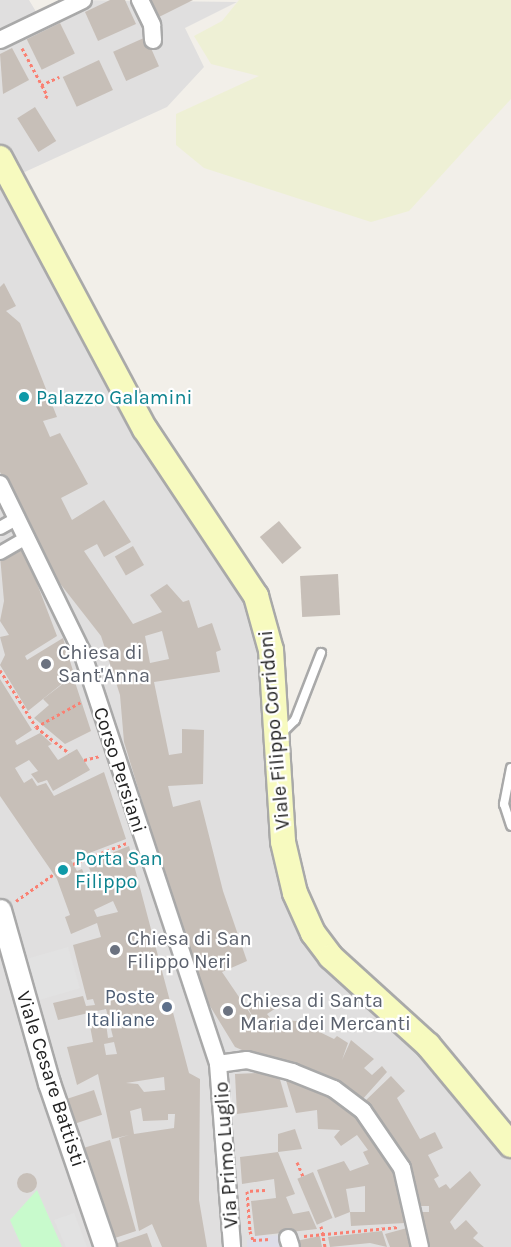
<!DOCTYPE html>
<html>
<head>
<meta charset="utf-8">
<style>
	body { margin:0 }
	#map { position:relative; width:511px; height:1247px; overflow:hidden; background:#f2efe9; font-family:Karla,sans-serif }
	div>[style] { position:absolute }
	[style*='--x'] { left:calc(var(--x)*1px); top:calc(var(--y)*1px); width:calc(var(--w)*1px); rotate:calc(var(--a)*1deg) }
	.residential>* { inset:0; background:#e0dfdf }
	.farmland>* { inset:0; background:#eef0d5 }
	.park>* { inset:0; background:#c8facc }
	.parking>* { inset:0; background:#e2e2e2; transform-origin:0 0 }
	.plaza>* { inset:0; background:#dddde8 }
	.building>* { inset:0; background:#c7bfb8; transform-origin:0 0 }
	.round { border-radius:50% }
	.path>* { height:3px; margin-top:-1.5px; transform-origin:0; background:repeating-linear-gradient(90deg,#fa8072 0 3px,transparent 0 6px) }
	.roads { filter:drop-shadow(2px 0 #a9a9a9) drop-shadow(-2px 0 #a9a9a9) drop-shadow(0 2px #a9a9a9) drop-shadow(0 -2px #a9a9a9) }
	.service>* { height:8px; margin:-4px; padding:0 4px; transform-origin:4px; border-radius:4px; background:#fff }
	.pedestrian>* { height:12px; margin:-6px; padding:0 6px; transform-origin:6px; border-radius:6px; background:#fff }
	.minor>* { height:16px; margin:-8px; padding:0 8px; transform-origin:8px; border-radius:8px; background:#fff }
	.tertiary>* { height:21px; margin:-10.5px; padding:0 10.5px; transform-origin:10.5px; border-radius:10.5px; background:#fff }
	.secondary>* { height:24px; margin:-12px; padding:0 12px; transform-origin:12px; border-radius:12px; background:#f7fabf }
	.dots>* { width:16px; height:16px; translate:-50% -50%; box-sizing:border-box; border:3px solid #fff; border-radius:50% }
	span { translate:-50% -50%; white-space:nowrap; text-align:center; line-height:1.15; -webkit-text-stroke:4.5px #fff; paint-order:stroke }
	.culture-label { font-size:20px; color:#0d838f }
	.left { translate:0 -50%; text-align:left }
	.worship-label { font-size:20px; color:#5b616d }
	.street-label { font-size:20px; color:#222 }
	.service-label { font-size:20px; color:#4e5e75 }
	.right { translate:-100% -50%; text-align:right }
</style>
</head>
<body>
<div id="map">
	<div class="residential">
		<div style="clip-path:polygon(0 0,29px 0,38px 15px,71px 0,237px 2px,185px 28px,204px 67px,167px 107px,5px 181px,246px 592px,264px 658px,264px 730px,275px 858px,292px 920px,312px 954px,400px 1027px,511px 1156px,511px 1247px,0 1247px)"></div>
	</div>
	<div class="farmland">
		<div style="clip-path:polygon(239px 0,511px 0,511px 99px,409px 211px,371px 222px,204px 168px,176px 145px,176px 114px,259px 76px,211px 64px,194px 36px,222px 21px)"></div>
	</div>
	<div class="park">
		<div style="clip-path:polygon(37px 1190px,62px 1247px,22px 1247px,10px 1220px)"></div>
	</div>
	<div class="parking">
		<div style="left:68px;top:947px;width:43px;height:45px;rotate:74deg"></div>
		<div style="clip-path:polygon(74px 1213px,87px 1247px,66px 1247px,54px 1220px)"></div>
	</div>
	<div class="plaza">
		<div style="clip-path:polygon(290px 1235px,296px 1247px,247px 1247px,247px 1240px,255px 1236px)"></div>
	</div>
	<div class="building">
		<div style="clip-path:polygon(110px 0,125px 0,136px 24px,98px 41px,85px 12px)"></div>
		<div style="clip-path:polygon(148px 0,193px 0,157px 18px)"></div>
		<div style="left:60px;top:23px;width:34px;height:37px;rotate:64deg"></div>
		<div style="left:146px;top:37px;width:32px;height:36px;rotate:66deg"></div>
		<div style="clip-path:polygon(12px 48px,29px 80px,3px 94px,0 54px)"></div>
		<div style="left:99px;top:60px;width:33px;height:40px;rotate:65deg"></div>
		<div style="left:35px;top:107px;width:40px;height:21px;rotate:58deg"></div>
		<div style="clip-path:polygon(evenodd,4px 283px,16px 306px,6px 311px,20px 323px,57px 417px,43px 421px,50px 437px,60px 433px,88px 484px,61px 498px,72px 520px,104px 500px,131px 542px,104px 557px,97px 544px,84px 551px,133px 624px,162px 612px,150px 595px,167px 584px,183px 602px,189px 600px,198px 628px,212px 623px,221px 650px,216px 652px,220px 672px,154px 682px,169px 755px,182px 753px,182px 729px,204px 730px,203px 784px,168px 786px,173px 807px,200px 800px,223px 891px,247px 961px,222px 972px,254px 1019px,248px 1008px,265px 996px,276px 1008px,267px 1014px,272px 1020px,297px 1021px,334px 1039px,337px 1036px,348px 1043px,342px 1060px,351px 1040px,374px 1059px,364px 1068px,372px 1075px,382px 1066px,387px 1072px,361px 1101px,235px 1047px,199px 988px,124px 742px,120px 695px,101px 636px,51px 572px,0 472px,0 287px,4px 283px,162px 631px,169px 659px,150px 663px,145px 636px,162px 631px)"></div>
		<div style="left:279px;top:521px;width:35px;height:25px;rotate:50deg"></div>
		<div style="clip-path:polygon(22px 544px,57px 636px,25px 656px,27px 660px,63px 638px,74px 674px,28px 711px,0 665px,5px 655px,0 637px,9px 635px,0 621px,4px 601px,0 556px)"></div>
		<div style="left:133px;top:546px;width:22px;height:21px;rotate:60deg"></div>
		<div style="left:338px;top:574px;width:41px;height:38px;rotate:87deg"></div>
		<div style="clip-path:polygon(73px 676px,91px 731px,65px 744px,34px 718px,49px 705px,43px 699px)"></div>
		<div style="clip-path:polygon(evenodd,0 679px,32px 730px,15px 741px,17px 745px,40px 733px,52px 744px,48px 746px,58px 760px,77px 749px,90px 770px,53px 791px,47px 780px,38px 783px,31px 774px,38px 771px,29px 760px,15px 768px,24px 783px,32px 778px,37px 786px,46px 783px,54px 796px,104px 772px,126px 839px,71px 860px,77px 871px,82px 869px,91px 891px,98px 889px,87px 863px,129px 846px,189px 1073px,200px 1079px,199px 1200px,207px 1247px,162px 1247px,152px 1224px,139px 1231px,119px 1138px,129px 1135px,112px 1139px,98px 1074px,77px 1085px,67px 1047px,93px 1042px,90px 1026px,106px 1023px,108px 1038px,113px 1037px,106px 1009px,58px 1020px,53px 1003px,83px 996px,86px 1006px,95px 1005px,93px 999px,87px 1000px,73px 945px,101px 937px,97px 923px,71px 934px,65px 917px,70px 915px,57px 879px,0 796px,0 679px,113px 901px,118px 912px,97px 917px,94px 910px,113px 901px,0 679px,132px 996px,134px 1002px,120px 1006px,119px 998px,132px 996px,0 679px,114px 1042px,117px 1054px,106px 1055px,104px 1044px,114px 1042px,0 679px,164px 1077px,165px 1090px,144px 1092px,138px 1084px,126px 1083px,164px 1077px,0 679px,141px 1108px,143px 1121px,168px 1120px,168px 1114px,175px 1114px,174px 1128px,134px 1134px,130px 1111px,141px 1108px)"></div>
		<div style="clip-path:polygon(257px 1073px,279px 1076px,288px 1107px,237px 1114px,235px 1074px)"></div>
		<div style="clip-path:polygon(391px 1076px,405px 1091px,397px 1098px,420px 1139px,435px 1132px,443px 1148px,428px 1155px,439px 1176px,434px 1179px,439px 1188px,446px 1184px,450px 1189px,470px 1171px,481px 1185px,450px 1222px,455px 1230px,466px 1220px,478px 1233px,473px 1238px,484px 1247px,422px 1247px,418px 1212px,429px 1212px,429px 1206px,416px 1206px,406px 1164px,378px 1117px,363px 1103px)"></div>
		<div style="clip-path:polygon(285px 1077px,328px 1095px,358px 1116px,400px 1178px,405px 1223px,351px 1226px,350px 1212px,365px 1212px,365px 1186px,346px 1189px,350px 1212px,335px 1218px,317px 1170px,344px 1161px,350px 1171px,369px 1164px,363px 1152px,368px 1150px,357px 1135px,341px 1146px,334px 1137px,340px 1130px,318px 1129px,317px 1110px,296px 1113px)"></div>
		<div style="left:94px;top:1090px;width:26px;height:28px;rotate:72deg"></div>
		<div style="clip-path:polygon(295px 1129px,302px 1149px,278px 1152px,278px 1134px)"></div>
		<div style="clip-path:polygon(110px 1140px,136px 1231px,112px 1239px,80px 1149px)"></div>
		<div style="clip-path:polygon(278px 1152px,295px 1194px,286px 1197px,293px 1214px,309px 1211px,317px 1229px,255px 1236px,251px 1201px,276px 1198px,274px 1179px,242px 1184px,240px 1157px)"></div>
		<div style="left:313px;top:1172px;width:50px;height:17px;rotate:67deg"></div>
		<div class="round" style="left:17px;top:1173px;width:20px;height:20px"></div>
		<div style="clip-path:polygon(407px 1228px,412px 1247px,390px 1247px,385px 1234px)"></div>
		<div style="clip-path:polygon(382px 1231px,387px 1247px,370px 1243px,330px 1247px,328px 1237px)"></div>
		<div style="clip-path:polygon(147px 1233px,152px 1247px,112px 1247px,112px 1245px)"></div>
		<div style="clip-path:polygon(320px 1236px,322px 1247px,299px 1247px,296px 1241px)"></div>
	</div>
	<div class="path">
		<div style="--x:22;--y:48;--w:53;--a:62"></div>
		<div style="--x:47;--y:95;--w:5;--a:112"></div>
		<div style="--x:41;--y:85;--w:20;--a:-24"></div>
		<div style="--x:0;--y:670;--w:67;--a:57.7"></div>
		<div style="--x:36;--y:727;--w:51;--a:-29.1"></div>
		<div style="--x:36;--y:727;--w:42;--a:38.2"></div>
		<div style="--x:84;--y:760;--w:16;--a:-14"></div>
		<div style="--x:73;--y:864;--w:58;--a:-21.3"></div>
		<div style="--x:16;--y:901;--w:47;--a:-35.4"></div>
		<div style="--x:297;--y:1162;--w:15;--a:67"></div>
		<div style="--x:265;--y:1190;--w:18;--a:177"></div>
		<div style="--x:247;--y:1191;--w:40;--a:85.7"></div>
		<div style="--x:250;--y:1231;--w:9;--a:72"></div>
		<div style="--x:253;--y:1240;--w:17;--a:-3"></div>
		<div style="--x:321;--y:1226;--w:21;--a:79"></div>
		<div style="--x:304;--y:1236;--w:95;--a:-5.4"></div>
	</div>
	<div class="roads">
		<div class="service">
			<div style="--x:280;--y:735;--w:21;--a:-45"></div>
			<div style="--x:295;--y:720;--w:72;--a:-68.8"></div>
			<div style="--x:511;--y:768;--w:37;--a:101"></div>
			<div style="--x:504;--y:804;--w:23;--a:72"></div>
		</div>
		<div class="pedestrian">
			<div style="--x:0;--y:528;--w:21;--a:-29"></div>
			<div style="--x:0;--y:553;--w:32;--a:-30"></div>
		</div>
		<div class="minor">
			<div style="--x:140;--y:0;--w:28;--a:64"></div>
			<div style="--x:152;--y:25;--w:15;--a:86"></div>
			<div style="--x:0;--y:40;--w:92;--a:-25.7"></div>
			<div style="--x:0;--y:484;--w:187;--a:64"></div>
			<div style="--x:82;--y:652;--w:434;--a:71.7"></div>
			<div style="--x:218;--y:1064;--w:184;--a:85.6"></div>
			<div style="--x:218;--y:1064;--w:29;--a:-8"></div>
			<div style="--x:247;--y:1060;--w:47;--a:14.9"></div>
			<div style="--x:292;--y:1072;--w:45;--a:22"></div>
			<div style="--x:334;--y:1089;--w:36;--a:37"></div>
			<div style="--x:363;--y:1111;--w:69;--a:55.6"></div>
			<div style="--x:402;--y:1168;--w:81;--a:77.2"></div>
			<div style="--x:288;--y:1238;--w:9;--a:72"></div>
		</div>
		<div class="tertiary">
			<div style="--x:0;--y:910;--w:180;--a:74.2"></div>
			<div style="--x:49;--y:1083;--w:173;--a:71.1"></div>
		</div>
		<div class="secondary">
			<div style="--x:0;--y:158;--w:307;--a:61.9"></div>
			<div style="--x:145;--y:429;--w:201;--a:56.4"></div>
			<div style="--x:256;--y:596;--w:56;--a:74.5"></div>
			<div style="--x:271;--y:650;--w:192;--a:86.4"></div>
			<div style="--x:283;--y:842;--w:52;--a:76.8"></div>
			<div style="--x:295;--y:893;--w:44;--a:65.8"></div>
			<div style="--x:313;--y:933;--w:30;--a:53"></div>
			<div style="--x:331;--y:957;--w:131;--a:42.2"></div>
			<div style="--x:428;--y:1045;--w:130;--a:50.3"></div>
		</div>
	</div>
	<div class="dots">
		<div style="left:24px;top:397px;background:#0f9aa8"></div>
		<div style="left:46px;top:664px;background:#6b7280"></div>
		<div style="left:63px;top:870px;background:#0f9aa8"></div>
		<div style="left:115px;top:950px;background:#6b7280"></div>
		<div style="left:167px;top:1007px;background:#5c6f8a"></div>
		<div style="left:228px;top:1011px;background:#6b7280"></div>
	</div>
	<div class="culture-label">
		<span class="left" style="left:36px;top:397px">Palazzo Galamini</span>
		<span class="left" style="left:75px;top:870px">Porta San<br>Filippo</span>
	</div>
	<div class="worship-label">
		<span class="left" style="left:58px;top:664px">Chiesa di<br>Sant'Anna</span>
		<span class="left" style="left:127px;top:950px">Chiesa di San<br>Filippo Neri</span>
		<span class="left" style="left:240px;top:1012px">Chiesa di Santa<br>Maria dei Mercanti</span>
	</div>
	<div class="street-label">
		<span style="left:274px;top:730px;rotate:-95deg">Viale Filippo Corridoni</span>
		<span style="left:120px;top:770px;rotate:72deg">Corso Persiani</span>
		<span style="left:51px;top:1079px;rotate:72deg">Viale Cesare Battisti</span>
		<span style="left:226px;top:1155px;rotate:-94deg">Via Primo Luglio</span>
	</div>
	<div class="service-label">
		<span class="right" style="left:155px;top:1008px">Poste<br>Italiane</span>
	</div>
</div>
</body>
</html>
